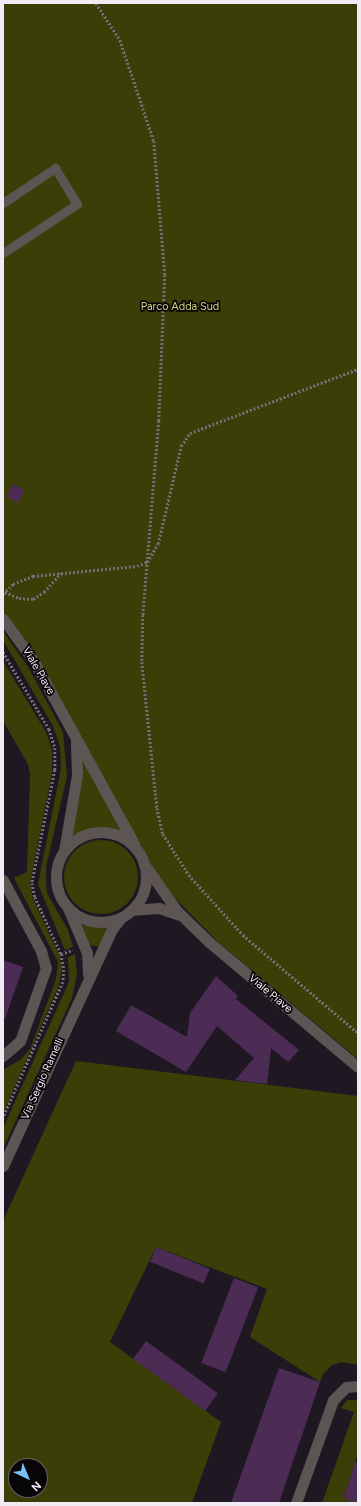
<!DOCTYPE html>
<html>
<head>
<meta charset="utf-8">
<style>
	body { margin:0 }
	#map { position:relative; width:361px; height:1506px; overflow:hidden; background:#1f1822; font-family:Figtree,sans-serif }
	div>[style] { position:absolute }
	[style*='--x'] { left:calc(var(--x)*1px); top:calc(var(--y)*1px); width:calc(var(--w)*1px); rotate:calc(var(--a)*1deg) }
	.green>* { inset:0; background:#3b3e07 }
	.round { border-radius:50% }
	.building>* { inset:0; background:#4c2b54; transform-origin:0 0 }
	.path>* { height:2.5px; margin-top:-1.25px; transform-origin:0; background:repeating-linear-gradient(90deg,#756e77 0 2px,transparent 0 4px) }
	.service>* { height:9px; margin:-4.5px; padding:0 4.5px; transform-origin:4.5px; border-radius:4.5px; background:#5c5553 }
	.minor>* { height:11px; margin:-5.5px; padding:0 5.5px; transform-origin:5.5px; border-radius:5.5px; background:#5c5553 }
	.tertiary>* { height:11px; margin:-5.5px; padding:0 5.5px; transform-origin:5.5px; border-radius:5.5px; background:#5c5553 }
	.tertiary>.ring { margin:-5.5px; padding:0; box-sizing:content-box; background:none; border:11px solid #5c5553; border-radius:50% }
	span { translate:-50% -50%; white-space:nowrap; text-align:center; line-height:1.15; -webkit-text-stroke:3.5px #070508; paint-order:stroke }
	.park-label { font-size:11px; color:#ced57e }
	.street-label { font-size:11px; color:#f1ecf3 }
	.frame { position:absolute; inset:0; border:4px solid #f1ecf3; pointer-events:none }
	.north { position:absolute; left:8px; top:1458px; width:40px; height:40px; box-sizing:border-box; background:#070508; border:1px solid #656166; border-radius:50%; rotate:136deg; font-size:11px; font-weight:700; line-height:16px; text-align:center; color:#f1ecf3 }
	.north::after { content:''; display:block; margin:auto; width:14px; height:18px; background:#78bff7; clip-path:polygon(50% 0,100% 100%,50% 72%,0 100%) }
</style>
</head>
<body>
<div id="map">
	<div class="green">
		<div style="clip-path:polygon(3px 3px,358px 3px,358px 1059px,217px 941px,172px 895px,151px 864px,35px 653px,3px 612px)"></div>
		<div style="clip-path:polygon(3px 631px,28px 667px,63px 732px,67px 776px,46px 867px,46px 882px,47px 893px,68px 930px,73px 947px,65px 950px,38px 884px,61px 768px,60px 747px,53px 726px,3px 640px)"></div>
		<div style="clip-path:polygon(3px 661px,46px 732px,52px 750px,52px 773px,30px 883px,33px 899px,59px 955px,62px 968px,59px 985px,3px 1114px,3px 1070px,20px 1060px,30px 1049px,56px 979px,58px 962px,14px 878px,27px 872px,30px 775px,28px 764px,3px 721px)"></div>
		<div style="clip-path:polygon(82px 758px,122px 831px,95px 827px,70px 837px)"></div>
		<div class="round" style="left:64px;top:840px;width:74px;height:74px"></div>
		<div style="clip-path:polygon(81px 925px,109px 929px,103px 947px,88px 945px)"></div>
		<div style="clip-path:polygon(75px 954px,77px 974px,72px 998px,3px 1149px,3px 1128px,69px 982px,68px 957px)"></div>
		<div style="clip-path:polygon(evenodd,76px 1061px,358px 1096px,358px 1365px,341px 1362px,332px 1365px,323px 1374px,320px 1382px,250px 1337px,267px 1289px,156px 1247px,110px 1342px,221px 1422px,192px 1503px,3px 1503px,3px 1221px,76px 1061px,16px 1466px,40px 1466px,40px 1490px,16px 1490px,16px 1466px)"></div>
		<div style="clip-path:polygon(347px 1400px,358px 1400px,358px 1453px,344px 1496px,351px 1503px,322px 1503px,354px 1412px,341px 1408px)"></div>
	</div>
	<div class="building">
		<div style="left:13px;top:484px;width:13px;height:14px;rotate:27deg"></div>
		<div style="clip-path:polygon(3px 960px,23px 967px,5px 1019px,3px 1018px)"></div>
		<div style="clip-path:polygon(216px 976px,238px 996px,236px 999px,299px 1050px,288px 1062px,271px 1048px,267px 1084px,235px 1080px,254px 1058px,217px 1026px,186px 1072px,116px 1031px,131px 1005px,187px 1037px,190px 1013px)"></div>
		<div style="left:156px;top:1247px;width:58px;height:16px;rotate:22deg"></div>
		<div style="left:234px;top:1278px;width:26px;height:91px;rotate:21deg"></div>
		<div style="left:146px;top:1341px;width:89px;height:22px;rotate:36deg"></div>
		<div style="clip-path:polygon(279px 1368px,320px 1382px,279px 1503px,231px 1503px)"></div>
		<div style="clip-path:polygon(355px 1462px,358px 1463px,358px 1503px,351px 1503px,344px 1496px)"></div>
	</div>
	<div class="path">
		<div style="--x:96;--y:3;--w:44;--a:57"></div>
		<div style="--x:120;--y:40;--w:107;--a:71.4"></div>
		<div style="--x:154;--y:141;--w:134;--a:85.3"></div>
		<div style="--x:165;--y:275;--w:146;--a:92.4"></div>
		<div style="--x:159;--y:421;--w:195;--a:94.7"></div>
		<div style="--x:143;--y:615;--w:47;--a:91.2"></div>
		<div style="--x:142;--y:662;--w:147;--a:84.1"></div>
		<div style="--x:157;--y:808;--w:27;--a:77"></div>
		<div style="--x:163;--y:834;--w:49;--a:57.6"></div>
		<div style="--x:189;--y:875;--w:81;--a:48"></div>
		<div style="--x:243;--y:935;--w:151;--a:40.4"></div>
		<div style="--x:5;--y:592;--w:15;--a:23"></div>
		<div style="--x:19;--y:598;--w:14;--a:4"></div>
		<div style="--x:33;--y:599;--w:13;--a:-32"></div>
		<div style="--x:44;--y:592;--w:25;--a:-48"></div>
		<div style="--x:3;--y:594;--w:14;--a:-45"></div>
		<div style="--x:13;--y:584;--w:22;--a:-22"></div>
		<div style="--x:33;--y:576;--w:104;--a:-5.5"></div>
		<div style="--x:137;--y:566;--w:11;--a:-22"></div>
		<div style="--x:147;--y:562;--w:21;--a:-59"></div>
		<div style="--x:158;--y:544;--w:101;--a:-76.8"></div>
		<div style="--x:181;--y:446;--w:16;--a:-55"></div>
		<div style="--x:190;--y:433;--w:180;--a:-20.9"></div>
		<div style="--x:3;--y:652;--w:90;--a:59.1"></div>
		<div style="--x:49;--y:729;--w:20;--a:72"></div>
		<div style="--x:55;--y:748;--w:22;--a:90"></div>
		<div style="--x:55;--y:770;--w:115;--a:101.5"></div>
		<div style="--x:32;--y:883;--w:14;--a:78"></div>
		<div style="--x:35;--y:897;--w:63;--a:65.5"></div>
		<div style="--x:61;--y:954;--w:16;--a:79"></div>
		<div style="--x:64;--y:970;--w:12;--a:95"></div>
		<div style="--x:63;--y:982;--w:149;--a:113.8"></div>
		<div style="--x:61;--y:954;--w:12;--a:-20"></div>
	</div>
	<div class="service">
		<div style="--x:3;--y:203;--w:63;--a:-33.9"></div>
		<div style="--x:55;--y:168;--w:42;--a:58.6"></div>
		<div style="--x:77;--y:204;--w:89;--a:146.5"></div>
	</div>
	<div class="minor">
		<div style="--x:3;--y:880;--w:81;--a:61.8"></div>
		<div style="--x:41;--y:951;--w:18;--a:74"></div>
		<div style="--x:46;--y:968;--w:77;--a:109.6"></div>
		<div style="--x:20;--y:1041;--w:23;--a:139"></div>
		<div style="--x:296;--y:1503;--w:109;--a:-70.2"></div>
		<div style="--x:333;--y:1400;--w:18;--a:-45"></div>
		<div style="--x:346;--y:1387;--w:12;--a:-5"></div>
	</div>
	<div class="tertiary">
		<div style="--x:3;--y:619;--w:51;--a:53.8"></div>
		<div style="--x:33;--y:660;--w:210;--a:61.2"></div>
		<div class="ring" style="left:56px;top:832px;width:79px;height:79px"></div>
		<div style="--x:64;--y:851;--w:77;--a:-80.3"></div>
		<div style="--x:77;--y:775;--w:33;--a:-92"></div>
		<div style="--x:144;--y:864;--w:57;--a:54.9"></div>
		<div style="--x:177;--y:911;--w:45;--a:44.1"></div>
		<div style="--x:209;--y:942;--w:194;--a:40"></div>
		<div style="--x:68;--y:908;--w:49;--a:67.1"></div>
		<div style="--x:87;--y:953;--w:22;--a:87"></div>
		<div style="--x:131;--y:910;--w:28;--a:-4"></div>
		<div style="--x:159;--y:908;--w:21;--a:19"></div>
		<div style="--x:3;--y:1166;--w:261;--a:-65.3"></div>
		<div style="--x:112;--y:929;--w:14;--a:-51"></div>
	</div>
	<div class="park-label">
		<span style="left:180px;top:307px">Parco Adda Sud</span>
	</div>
	<div class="street-label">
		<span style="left:38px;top:671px;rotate:60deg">Viale Piave</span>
		<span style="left:270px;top:994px;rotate:40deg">Viale Piave</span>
		<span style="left:43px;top:1079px;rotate:-66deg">Via Sergio Ramelli</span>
	</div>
	<div class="frame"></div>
	<div class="north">N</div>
</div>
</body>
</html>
